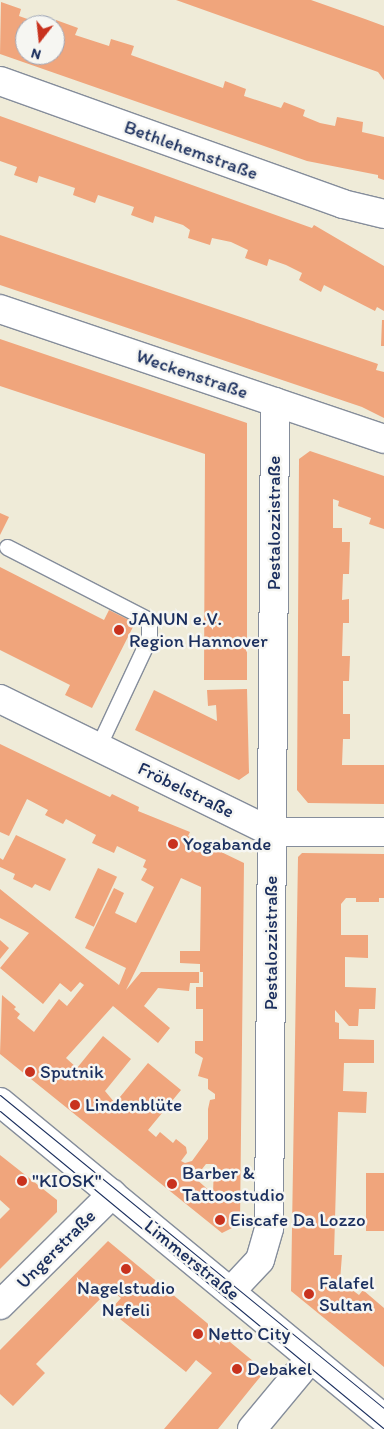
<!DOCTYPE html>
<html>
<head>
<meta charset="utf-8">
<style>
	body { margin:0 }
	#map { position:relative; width:384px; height:1429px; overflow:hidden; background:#efebd8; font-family:Itim,sans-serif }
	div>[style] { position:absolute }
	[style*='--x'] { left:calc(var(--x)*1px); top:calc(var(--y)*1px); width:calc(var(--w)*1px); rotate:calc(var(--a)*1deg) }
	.building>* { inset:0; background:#f0a57c; transform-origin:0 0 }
	.roads { filter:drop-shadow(1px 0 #858d9b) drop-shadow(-1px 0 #858d9b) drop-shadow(0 1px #858d9b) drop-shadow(0 -1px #858d9b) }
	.service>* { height:15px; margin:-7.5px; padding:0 7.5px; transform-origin:7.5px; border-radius:7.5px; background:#fff }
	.minor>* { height:28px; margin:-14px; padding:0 14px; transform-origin:14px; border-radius:14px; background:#fff }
	.tertiary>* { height:28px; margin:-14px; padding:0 14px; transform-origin:14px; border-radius:14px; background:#fff }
	.tram>* { height:1px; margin:-0.5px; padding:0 0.5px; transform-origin:0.5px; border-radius:0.5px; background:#1b2f5e }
	.dots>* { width:14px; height:14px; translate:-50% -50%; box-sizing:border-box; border:2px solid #f6f6f2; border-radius:50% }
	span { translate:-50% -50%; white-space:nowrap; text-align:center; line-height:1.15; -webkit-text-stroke:5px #f6f6f2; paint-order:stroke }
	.street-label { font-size:19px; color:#1b2f5e }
	.poi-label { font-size:19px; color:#1b2f5e }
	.left { translate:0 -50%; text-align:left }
	.north { position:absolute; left:15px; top:15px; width:50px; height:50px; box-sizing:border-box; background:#f6f6f2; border:1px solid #9ea6b7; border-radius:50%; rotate:196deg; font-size:14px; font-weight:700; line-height:20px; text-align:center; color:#1b2f5e }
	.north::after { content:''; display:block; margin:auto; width:18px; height:22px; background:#c8321e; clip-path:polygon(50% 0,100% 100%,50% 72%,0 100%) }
</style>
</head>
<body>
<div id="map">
	<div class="building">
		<div style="clip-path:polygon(176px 0,311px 0,365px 19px,384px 26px,384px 80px,378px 72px)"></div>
		<div style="clip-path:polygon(1px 2px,21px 9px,19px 16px,44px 25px,25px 25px,25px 55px,55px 55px,56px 20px,78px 28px,75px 35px,109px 46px,111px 39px,134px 46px,131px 55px,223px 88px,225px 81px,246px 89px,244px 96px,281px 108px,284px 102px,305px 110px,303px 116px,320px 123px,335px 126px,337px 117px,363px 122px,362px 132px,384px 137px,384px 180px,378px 178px,378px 175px,307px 161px,0 54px)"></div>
		<div style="clip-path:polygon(0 116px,312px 228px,314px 225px,384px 266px,384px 311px,377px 307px,375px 311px,324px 285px,321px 292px,299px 280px,302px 273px,286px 265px,269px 259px,267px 266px,245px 258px,248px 250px,231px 242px,212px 238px,210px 245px,188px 238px,190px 230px,183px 225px,155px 216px,153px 223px,131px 215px,134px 207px,98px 195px,95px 203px,73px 195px,75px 188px,39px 176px,37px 183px,14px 175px,17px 167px,0 161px)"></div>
		<div style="clip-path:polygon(0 235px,378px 364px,376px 370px,384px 372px,384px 418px,362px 407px,0 285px)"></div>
		<div style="clip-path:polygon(382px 320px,384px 320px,384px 346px,381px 346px)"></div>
		<div style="clip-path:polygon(0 339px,247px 423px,247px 680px,204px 680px,205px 454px,0 386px)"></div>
		<div style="clip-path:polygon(310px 451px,384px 476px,384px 529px,369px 524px,371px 518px,338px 506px,339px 501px,333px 499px,333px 528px,342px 528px,342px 542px,350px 542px,349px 574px,343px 574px,342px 600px,349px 599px,349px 623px,343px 623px,342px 656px,350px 656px,349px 681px,343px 681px,343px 714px,350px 714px,350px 739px,343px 739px,342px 765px,384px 765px,384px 804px,308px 803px,297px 790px,299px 459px)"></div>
		<div style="clip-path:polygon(0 513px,9px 517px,0 535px)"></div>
		<div style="clip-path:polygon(0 567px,104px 620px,109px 610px,135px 623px,92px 708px,65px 695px,70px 685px,0 650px)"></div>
		<div style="clip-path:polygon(247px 689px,249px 773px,239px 780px,135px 730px,154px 690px,217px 721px,216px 705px,208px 706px,207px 690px)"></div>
		<div style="clip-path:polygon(evenodd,0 744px,110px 797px,112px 794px,139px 807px,138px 811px,190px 832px,188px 836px,244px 863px,240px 1224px,222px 1233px,0 1054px,2px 995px,16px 1007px,14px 1009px,20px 1014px,17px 1018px,34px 1032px,59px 999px,67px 1006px,84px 985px,80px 982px,71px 992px,60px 983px,43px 1004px,0 968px,29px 933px,0 918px,0 889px,119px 985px,126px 968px,85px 948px,114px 888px,124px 893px,115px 913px,136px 923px,154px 887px,141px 880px,147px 869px,143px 867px,146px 860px,117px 846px,114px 853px,92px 843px,96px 835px,66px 819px,63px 824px,45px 815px,48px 810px,27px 799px,9px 836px,0 832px,0 744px,181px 878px,201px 887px,200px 951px,180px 951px,180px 963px,200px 964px,200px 972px,203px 972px,203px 987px,196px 987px,196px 1009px,203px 1009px,203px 1041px,195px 1041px,195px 1053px,203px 1058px,198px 1076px,208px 1079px,208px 1089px,215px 1094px,215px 1099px,210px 1100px,208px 1109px,208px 1139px,192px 1161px,185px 1163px,181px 1161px,187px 1153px,186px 1147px,176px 1139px,173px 1143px,160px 1132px,156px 1137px,148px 1130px,181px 1090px,148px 1063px,115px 1103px,105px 1091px,131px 1059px,103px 1036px,77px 1068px,66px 1058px,113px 1006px,158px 1043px,170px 1028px,144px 1006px,158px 988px,189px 991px,190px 983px,199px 983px,199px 972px,141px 972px,126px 990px,181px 878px,0 744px,206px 1164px,214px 1164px,213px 1194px,195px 1178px,206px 1164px)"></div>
		<div style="clip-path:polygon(16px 835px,66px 859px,50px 891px,35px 884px,32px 888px,13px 879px,15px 874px,0 867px,0 858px,3px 860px)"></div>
		<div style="clip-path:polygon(302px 853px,384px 854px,384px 898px,379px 898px,379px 902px,356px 902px,356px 898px,346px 898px,341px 904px,341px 935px,368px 935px,368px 958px,345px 957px,345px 987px,376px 988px,375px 1009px,359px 1009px,358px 1026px,349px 1026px,335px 1010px,335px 1022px,339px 1023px,339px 1039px,374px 1040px,374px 1063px,344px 1063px,343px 1091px,367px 1092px,366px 1113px,338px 1112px,334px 1255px,342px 1255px,340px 1281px,359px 1295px,363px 1290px,384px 1308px,384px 1367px,291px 1291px,298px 857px)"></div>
		<div style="left:98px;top:868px;width:21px;height:55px;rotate:25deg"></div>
		<div style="clip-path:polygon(0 940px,9px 948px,0 959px)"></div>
		<div style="clip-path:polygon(0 1155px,57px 1200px,57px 1212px,0 1269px,0 1219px,10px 1209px,0 1200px)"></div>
		<div style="left:366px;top:1173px;width:18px;height:58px"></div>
		<div style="clip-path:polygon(108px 1241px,265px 1371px,218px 1429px,164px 1429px,212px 1373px,196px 1360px,186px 1372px,120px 1319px,123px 1315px,113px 1307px,121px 1298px,110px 1289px,36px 1364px,45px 1373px,13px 1406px,0 1394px,0 1350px)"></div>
	</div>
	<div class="roads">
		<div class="service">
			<div style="--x:7;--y:547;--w:160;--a:27.2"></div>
			<div style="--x:149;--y:620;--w:18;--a:90"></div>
			<div style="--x:149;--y:638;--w:120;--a:115.1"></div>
		</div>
		<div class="minor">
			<div style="--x:0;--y:81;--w:364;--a:19.7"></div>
			<div style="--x:343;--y:204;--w:42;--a:13.7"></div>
			<div style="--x:0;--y:309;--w:405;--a:18.7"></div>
			<div style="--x:0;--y:699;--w:302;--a:26.1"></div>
			<div style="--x:271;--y:832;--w:113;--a:0"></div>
			<div style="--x:231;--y:1291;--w:42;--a:-46.9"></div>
			<div style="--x:260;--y:1260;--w:33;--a:-74"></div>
			<div style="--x:269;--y:1228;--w:826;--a:-89.58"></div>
			<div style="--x:0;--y:1305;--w:158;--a:-44.7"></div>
			<div style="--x:252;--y:1429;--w:92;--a:-50.3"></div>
		</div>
		<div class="tertiary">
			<div style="--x:0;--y:1102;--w:498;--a:39.5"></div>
		</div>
	</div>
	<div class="tram">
		<div style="--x:0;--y:1095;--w:495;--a:39.2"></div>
		<div style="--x:0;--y:1111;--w:499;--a:39.6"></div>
	</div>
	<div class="dots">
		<div style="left:119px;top:630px;background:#c8321e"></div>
		<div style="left:173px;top:844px;background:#c8321e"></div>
		<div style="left:30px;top:1072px;background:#c8321e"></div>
		<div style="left:75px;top:1105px;background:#c8321e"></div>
		<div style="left:22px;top:1181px;background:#c8321e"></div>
		<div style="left:172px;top:1184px;background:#c8321e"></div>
		<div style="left:220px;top:1220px;background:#c8321e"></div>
		<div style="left:126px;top:1269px;background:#c8321e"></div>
		<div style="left:309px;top:1294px;background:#c8321e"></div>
		<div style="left:198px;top:1334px;background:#c8321e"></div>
		<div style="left:237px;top:1369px;background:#c8321e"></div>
	</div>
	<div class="street-label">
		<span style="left:191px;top:150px;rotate:20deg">Bethlehemstraße</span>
		<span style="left:192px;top:374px;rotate:19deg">Weckenstraße</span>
		<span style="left:274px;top:523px;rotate:-90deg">Pestalozzistraße</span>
		<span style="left:186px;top:790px;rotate:26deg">Fröbelstraße</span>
		<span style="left:271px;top:943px;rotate:-90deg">Pestalozzistraße</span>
		<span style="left:56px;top:1249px;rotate:-45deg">Ungerstraße</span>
		<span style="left:192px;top:1260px;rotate:39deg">Limmerstraße</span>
	</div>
	<div class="poi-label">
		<span class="left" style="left:129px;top:630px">JANUN e.V.<br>Region Hannover</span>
		<span class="left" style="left:183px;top:844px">Yogabande</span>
		<span class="left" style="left:40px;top:1072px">Sputnik</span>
		<span class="left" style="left:85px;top:1105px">Lindenblüte</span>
		<span class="left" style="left:182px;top:1184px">Barber &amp;<br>Tattoostudio</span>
		<span class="left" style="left:32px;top:1181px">"KIOSK"</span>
		<span class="left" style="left:230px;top:1220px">Eiscafe Da Lozzo</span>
		<span class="left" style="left:319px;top:1294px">Falafel<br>Sultan</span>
		<span style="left:126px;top:1299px">Nagelstudio<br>Nefeli</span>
		<span class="left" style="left:208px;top:1334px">Netto City</span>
		<span class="left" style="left:247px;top:1369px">Debakel</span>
	</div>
	<div class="north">N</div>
</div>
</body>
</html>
